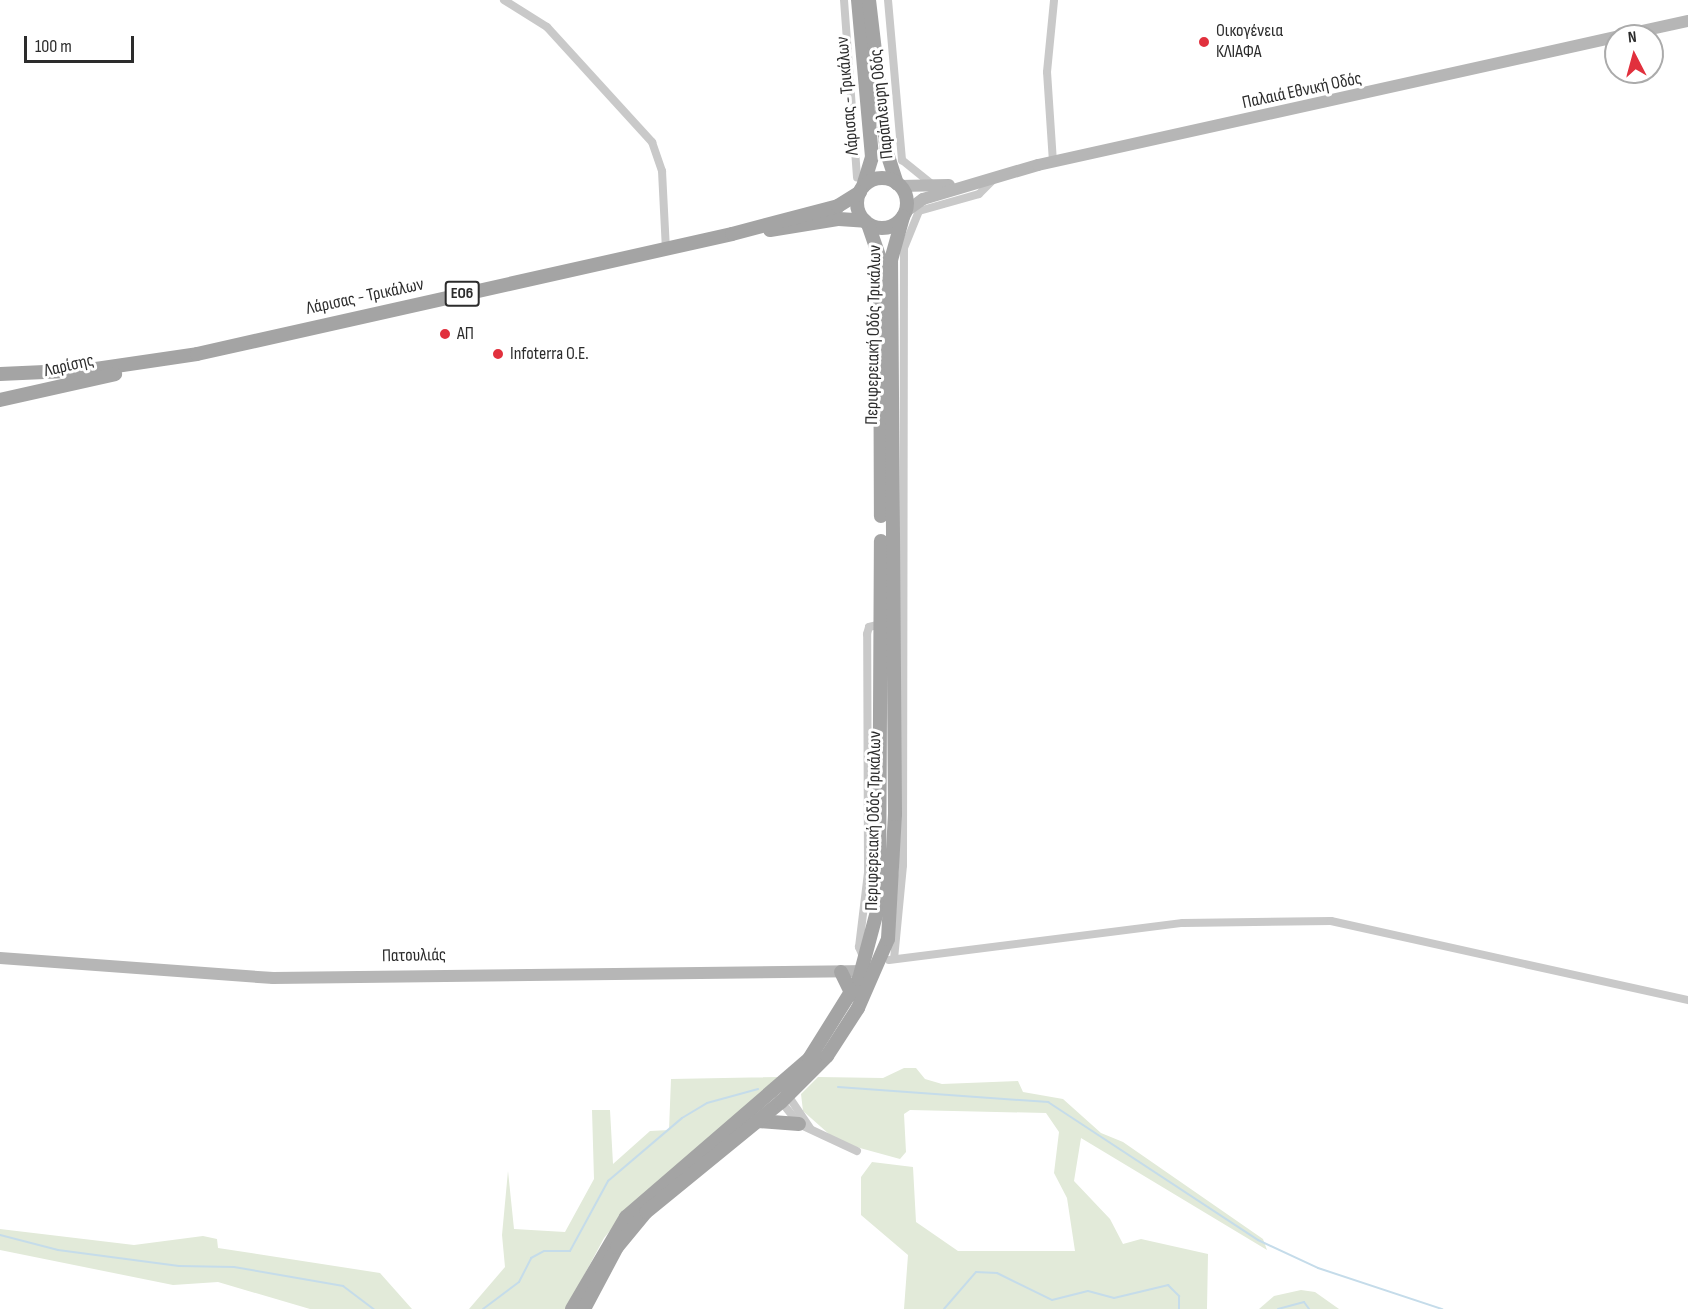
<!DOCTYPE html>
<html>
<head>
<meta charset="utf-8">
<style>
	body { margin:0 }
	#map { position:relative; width:1688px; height:1309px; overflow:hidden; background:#fff; font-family:"Sofia Sans Condensed",sans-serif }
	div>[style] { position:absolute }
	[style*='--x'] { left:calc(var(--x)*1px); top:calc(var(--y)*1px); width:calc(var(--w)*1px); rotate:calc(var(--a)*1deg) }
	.green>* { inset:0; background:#e2ead9 }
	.stream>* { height:2px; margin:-1px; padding:0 1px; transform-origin:1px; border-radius:1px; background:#c5dcea }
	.street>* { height:8px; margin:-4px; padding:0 4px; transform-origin:4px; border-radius:4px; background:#c9c9c9 }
	.secondary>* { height:12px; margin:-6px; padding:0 6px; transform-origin:6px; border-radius:6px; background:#b6b6b6 }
	.primary>* { height:14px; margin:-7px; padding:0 7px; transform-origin:7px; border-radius:7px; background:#a4a4a4 }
	.primary>.ring { margin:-7px; padding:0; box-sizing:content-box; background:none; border:14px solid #a4a4a4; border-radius:50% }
	.dots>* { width:16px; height:16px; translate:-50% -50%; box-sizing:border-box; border:3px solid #fff; border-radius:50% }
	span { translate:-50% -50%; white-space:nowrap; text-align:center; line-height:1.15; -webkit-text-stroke:6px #fff; paint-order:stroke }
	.shield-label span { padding:2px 4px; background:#fff; border:2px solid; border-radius:4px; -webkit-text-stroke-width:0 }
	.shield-label { font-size:16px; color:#2c2c2c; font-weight:700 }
	.poi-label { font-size:18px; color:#2c2c2c }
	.left { translate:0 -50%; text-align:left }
	.street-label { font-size:18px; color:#2c2c2c }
	.north { position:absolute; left:1604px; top:24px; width:60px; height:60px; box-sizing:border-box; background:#fff; border:2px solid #ababab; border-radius:50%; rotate:354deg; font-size:16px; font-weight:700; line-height:24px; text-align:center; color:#2c2c2c }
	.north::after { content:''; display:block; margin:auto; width:21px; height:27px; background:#e1303d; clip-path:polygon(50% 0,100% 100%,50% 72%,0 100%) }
	.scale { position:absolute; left:24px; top:36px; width:110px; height:27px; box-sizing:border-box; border:3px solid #2c2c2c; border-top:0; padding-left:8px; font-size:18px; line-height:21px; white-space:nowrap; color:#2c2c2c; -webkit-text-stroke:4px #fff; paint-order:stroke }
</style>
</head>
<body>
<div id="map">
	<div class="green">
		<div style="clip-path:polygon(904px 1068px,916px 1068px,925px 1079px,942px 1084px,1018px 1081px,1023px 1092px,1063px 1099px,1101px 1133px,1123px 1142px,1263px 1239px,1267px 1250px,1081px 1138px,1074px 1181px,1110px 1219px,1123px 1244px,1141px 1239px,1208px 1254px,1207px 1309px,904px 1309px,908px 1255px,861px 1215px,861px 1177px,872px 1162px,913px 1167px,916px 1222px,958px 1251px,1075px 1251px,1067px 1198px,1054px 1173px,1059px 1132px,1046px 1113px,910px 1110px,904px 1114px,906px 1152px,900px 1159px,838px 1142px,803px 1111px,801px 1094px,818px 1077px,883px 1078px)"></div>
		<div style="clip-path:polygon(781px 1077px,634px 1202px,604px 1238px,566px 1309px,469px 1309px,505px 1267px,502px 1235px,508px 1171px,514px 1229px,565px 1232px,594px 1179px,592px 1110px,610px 1110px,613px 1164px,650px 1131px,669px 1130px,671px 1079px)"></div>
		<div style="clip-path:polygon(0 1229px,134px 1245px,203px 1236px,217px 1239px,218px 1248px,380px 1273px,412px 1309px,310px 1309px,218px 1282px,173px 1285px,0 1250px)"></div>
		<div style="clip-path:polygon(1301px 1290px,1315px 1292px,1339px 1309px,1259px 1309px,1274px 1296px)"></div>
	</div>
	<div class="stream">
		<div style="--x:838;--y:1087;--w:211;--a:4.1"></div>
		<div style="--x:1048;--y:1102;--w:251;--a:33.3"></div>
		<div style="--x:1258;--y:1240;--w:66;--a:25"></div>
		<div style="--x:1318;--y:1268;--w:131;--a:18.3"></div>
		<div style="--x:0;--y:1235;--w:60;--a:14.5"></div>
		<div style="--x:58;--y:1250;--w:122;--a:7.5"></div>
		<div style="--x:179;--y:1266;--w:55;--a:1"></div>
		<div style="--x:234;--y:1267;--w:111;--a:9.9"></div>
		<div style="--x:343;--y:1286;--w:39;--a:37"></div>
		<div style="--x:483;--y:1309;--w:45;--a:-36.9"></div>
		<div style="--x:519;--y:1282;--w:27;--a:-63"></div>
		<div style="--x:531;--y:1258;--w:15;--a:-28"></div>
		<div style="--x:544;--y:1251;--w:26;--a:0"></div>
		<div style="--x:570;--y:1251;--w:80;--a:-61.5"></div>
		<div style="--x:608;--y:1181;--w:97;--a:-40.4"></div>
		<div style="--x:682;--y:1118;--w:29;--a:-31"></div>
		<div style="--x:707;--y:1103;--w:53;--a:-15.4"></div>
		<div style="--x:944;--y:1309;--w:49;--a:-49.1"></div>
		<div style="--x:976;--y:1272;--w:21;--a:3"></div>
		<div style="--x:997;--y:1273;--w:61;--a:26.1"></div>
		<div style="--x:1052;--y:1300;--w:37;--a:-14"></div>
		<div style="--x:1088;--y:1291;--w:27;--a:15"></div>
		<div style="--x:1114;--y:1298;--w:56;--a:-13.5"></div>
		<div style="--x:1168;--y:1285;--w:16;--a:45"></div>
		<div style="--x:1179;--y:1296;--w:13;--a:90"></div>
		<div style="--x:1278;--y:1309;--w:27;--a:-15"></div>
		<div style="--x:1304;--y:1302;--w:9;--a:54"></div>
	</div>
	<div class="street">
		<div style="--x:504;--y:0;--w:51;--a:32.1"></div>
		<div style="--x:547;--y:27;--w:156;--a:47.6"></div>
		<div style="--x:652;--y:142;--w:31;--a:71"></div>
		<div style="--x:662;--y:171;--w:78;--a:87.1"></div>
		<div style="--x:844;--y:0;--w:178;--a:85.8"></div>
		<div style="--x:888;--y:0;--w:161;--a:85"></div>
		<div style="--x:902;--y:160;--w:38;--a:39"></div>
		<div style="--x:1053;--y:162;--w:90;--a:-93.8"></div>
		<div style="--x:1047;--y:72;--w:72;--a:-84.4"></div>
		<div style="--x:864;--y:959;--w:13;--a:-113"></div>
		<div style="--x:859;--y:947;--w:75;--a:-83.1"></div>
		<div style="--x:868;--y:873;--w:239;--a:-90.2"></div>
		<div style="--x:867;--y:634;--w:7;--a:-74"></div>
		<div style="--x:869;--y:627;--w:12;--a:-14"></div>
		<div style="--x:894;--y:959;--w:94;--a:-84.5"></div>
		<div style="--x:903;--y:865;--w:617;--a:-89.91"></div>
		<div style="--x:904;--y:248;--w:40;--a:-68"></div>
		<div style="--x:919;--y:211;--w:62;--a:-15.8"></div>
		<div style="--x:979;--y:194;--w:23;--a:-45"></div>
		<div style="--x:889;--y:960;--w:296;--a:-7.2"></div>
		<div style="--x:1183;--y:923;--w:148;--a:-0.8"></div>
		<div style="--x:1331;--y:921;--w:366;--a:12.5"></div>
		<div style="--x:785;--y:1091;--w:45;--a:56"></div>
		<div style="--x:779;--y:1099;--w:32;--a:51"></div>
		<div style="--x:799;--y:1124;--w:64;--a:25"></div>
	</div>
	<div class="secondary">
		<div style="--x:1619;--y:36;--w:71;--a:-12.3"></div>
		<div style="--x:900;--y:186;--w:49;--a:-1.2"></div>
		<div style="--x:905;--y:212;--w:22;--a:-36"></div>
		<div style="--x:923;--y:199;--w:120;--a:-16.5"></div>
		<div style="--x:1038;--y:165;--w:592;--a:-12.49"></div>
		<div style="--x:0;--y:958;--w:274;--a:4.2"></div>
		<div style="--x:273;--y:978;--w:597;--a:-0.67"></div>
	</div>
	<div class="primary">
		<div style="--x:858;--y:0;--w:158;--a:84.9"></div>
		<div style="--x:872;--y:157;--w:31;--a:107"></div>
		<div style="--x:869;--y:0;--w:154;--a:83.3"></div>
		<div style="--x:887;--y:153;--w:32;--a:72"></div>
		<div class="ring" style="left:857px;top:178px;width:36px;height:36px"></div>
		<div style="--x:868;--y:224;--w:36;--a:71"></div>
		<div style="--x:880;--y:258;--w:258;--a:89.8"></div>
		<div style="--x:770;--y:230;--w:70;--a:-9.1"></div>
		<div style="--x:839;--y:219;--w:26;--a:4"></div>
		<div style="--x:0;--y:374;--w:89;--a:-2.6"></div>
		<div style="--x:89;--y:370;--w:109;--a:-8.4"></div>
		<div style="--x:197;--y:354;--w:548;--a:-12.64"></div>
		<div style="--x:732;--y:234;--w:110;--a:-14.8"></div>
		<div style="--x:838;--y:206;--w:26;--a:-32"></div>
		<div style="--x:0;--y:400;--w:118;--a:-12.7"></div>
		<div style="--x:841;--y:972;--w:25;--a:64"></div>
		<div style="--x:758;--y:1121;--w:41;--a:4.2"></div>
		<div style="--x:572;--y:1309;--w:107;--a:-59.6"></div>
		<div style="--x:626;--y:1217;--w:242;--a:-40.8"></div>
		<div style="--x:809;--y:1059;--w:94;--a:-58"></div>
		<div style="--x:859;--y:979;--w:78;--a:-75.1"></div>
		<div style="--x:879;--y:904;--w:363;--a:-89.7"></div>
		<div style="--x:584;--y:1309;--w:70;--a:-62"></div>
		<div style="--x:617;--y:1247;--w:45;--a:-50.4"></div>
		<div style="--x:646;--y:1212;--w:174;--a:-39.2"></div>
		<div style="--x:781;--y:1102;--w:65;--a:-45"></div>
		<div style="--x:827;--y:1056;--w:57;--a:-57.1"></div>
		<div style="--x:858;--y:1008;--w:75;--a:-66.5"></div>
		<div style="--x:888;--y:939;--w:125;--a:-86.8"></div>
		<div style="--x:895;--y:814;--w:554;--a:-90.41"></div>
		<div style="--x:891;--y:260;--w:45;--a:-74.4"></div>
	</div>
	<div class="dots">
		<div style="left:1204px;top:42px;background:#e1303d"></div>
		<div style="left:445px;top:334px;background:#e1303d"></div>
		<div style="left:498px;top:354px;background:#e1303d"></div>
	</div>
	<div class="shield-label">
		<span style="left:462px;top:294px">ΕΟ6</span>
	</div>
	<div class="poi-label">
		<span class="left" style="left:1216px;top:42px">Οικογένεια<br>ΚΛΙΑΦΑ</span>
		<span class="left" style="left:457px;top:334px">ΑΠ</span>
		<span class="left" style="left:510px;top:354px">Infoterra Ο.Ε.</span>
	</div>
	<div class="street-label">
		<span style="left:1302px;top:91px;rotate:-12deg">Παλαιά Εθνική Οδός</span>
		<span style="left:848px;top:96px;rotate:-95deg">Λάρισας - Τρικάλων</span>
		<span style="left:882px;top:104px;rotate:-96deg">Παράπλευρη Οδός</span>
		<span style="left:365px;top:297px;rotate:-12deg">Λάρισας - Τρικάλων</span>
		<span style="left:874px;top:335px;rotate:-89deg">Περιφερειακή Οδός Τρικάλων</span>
		<span style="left:69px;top:366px;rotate:-13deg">Λαρίσης</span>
		<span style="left:874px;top:821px;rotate:-89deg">Περιφερειακή Οδός Τρικάλων</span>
		<span style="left:414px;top:956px;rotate:-1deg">Πατουλιάς</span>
	</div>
	<div class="north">N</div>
	<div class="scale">100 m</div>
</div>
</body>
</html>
